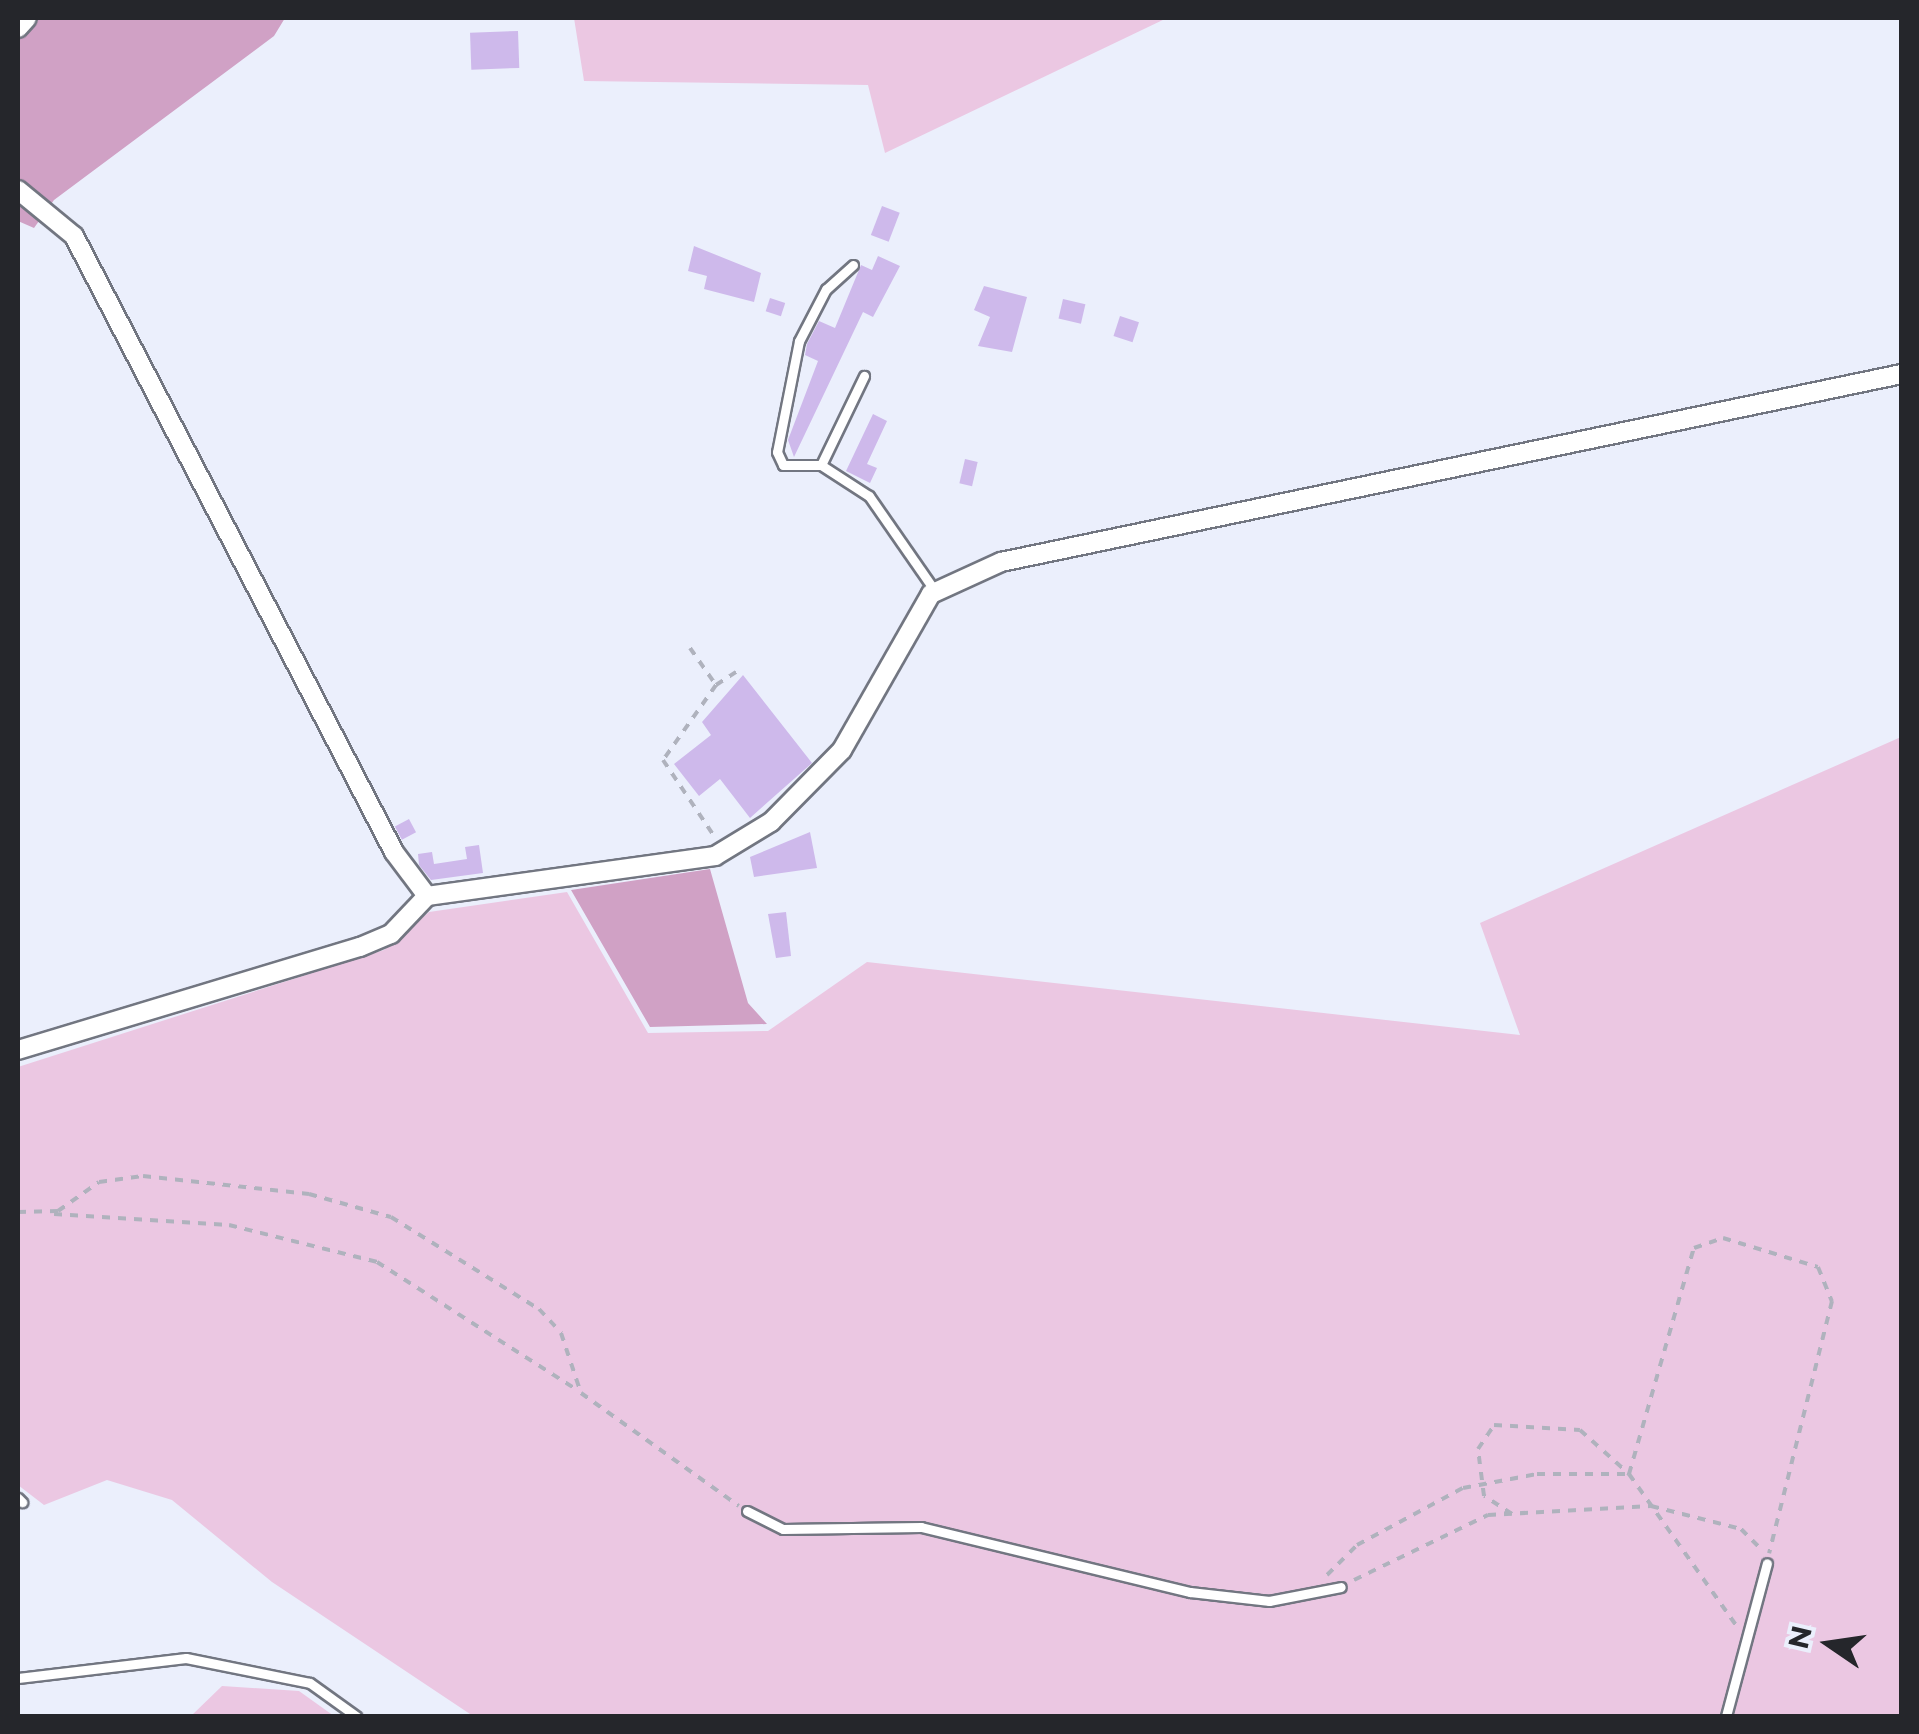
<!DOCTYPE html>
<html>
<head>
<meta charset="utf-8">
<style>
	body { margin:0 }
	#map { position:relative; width:1919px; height:1734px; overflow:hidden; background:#ebeffc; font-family:Montserrat,sans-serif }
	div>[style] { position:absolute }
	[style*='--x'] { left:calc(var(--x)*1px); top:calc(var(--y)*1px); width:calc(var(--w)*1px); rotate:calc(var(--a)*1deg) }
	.green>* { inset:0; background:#ebc7e2 }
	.forest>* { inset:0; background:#d0a1c5 }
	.building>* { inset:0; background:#ceb9eb; transform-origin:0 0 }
	.path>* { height:4px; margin-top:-2px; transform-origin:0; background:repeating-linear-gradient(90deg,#afb2bd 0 8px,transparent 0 16px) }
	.roads { filter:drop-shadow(2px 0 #727681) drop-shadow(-2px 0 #727681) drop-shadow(0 2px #727681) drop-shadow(0 -2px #727681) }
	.service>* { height:9px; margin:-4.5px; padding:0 4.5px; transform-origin:4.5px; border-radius:4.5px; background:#fff }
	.minor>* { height:18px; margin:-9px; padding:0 9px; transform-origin:9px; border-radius:9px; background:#fff }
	span { translate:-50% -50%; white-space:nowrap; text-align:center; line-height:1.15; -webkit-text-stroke:8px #ebeffc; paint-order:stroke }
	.frame { position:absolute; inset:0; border:20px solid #25262b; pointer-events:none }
	.north { position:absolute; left:1779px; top:1594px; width:100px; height:100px; -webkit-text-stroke:8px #ebeffc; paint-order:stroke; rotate:283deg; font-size:28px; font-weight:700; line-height:40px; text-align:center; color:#25262b }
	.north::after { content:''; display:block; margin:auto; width:35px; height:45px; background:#25262b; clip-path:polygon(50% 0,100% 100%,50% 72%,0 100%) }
</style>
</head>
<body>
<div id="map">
	<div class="green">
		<div style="clip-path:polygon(574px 18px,1167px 18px,885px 153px,868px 85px,584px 81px)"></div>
		<div style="clip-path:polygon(1901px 737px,1901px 1716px,473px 1716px,272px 1582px,172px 1500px,107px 1480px,44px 1505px,18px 1485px,18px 1067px,384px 950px,429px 912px,567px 892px,648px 1033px,768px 1031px,867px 962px,1520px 1035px,1480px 923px)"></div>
		<div style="clip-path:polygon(222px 1686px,299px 1691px,334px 1716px,191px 1716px)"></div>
	</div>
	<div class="forest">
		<div style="clip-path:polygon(33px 18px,285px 18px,274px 36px,54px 200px,34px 228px,18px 221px,18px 33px)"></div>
		<div style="clip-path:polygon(710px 869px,748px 1003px,767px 1024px,650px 1027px,571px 890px)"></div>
	</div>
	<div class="building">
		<div style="left:518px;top:31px;width:37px;height:48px;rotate:88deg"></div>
		<div style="left:882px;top:206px;width:19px;height:31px;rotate:21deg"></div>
		<div style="clip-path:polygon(694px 246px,761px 273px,754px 302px,704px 289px,707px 276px,688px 271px)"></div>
		<div style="clip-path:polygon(878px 256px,900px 266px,873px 317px,863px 312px,794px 457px,788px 440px,818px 361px,805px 355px,807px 344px,819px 321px,835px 328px,861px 265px,872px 270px)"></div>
		<div style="clip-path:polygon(984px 286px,1027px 297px,1012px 352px,978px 346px,990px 317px,974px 310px)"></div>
		<div style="left:770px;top:298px;width:16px;height:14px;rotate:18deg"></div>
		<div style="left:1063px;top:299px;width:23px;height:20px;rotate:13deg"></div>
		<div style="left:1120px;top:316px;width:20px;height:21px;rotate:18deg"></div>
		<div style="clip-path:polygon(873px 414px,887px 421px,867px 464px,877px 468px,870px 483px,846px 471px)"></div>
		<div style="left:965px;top:459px;width:13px;height:25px;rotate:13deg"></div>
		<div style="clip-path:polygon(743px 675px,812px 763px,750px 818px,720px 779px,699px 796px,674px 764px,711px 735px,702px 722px)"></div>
		<div style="left:409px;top:819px;width:15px;height:16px;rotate:62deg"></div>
		<div style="clip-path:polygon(810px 832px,817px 868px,754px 877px,750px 857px)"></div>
		<div style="clip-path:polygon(479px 845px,483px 873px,431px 880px,419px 865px,418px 854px,432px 852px,434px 864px,467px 859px,465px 847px)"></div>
		<div style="clip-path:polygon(786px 912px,791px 956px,776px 958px,768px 914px)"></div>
	</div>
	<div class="path">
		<div style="--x:690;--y:648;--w:45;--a:54.9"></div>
		<div style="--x:716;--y:685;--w:92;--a:125.2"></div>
		<div style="--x:663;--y:760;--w:95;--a:56.1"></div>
		<div style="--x:716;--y:685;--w:24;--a:-33"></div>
		<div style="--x:18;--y:1212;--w:40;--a:-1.4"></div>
		<div style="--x:58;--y:1211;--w:50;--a:-35.3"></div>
		<div style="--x:99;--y:1182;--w:44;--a:-7.8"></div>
		<div style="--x:143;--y:1176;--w:167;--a:6.2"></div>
		<div style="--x:309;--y:1194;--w:85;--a:15.7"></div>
		<div style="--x:391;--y:1217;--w:174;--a:31.9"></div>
		<div style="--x:539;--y:1309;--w:33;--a:47"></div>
		<div style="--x:561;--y:1333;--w:63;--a:71.6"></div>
		<div style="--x:581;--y:1393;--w:194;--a:35.6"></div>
		<div style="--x:54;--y:1214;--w:175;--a:3.6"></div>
		<div style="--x:229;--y:1225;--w:153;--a:14"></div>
		<div style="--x:377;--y:1262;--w:237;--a:32.6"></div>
		<div style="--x:1629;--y:1474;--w:235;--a:-74"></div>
		<div style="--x:1694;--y:1248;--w:31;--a:-19"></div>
		<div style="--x:1723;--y:1238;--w:99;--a:17"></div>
		<div style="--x:1818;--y:1267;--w:37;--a:68"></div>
		<div style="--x:1832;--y:1301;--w:260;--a:104"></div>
		<div style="--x:1512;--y:1514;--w:33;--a:-147"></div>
		<div style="--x:1484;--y:1496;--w:47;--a:-97.3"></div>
		<div style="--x:1478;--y:1449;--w:29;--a:-56"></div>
		<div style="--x:1494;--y:1425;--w:86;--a:3.3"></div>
		<div style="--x:1580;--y:1430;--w:66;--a:41.9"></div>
		<div style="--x:1327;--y:1575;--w:42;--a:-45"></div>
		<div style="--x:1357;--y:1545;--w:120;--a:-28.3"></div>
		<div style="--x:1463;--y:1488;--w:75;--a:-10.7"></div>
		<div style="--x:1537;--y:1474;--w:92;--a:0"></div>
		<div style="--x:1629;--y:1474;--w:185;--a:54.7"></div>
		<div style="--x:1354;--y:1580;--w:149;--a:-25.9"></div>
		<div style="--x:1488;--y:1515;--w:163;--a:-3.2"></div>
		<div style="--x:1651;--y:1506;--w:93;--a:14.3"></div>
		<div style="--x:1741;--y:1529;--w:30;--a:45"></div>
	</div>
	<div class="roads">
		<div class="service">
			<div style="--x:853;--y:265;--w:36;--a:138"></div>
			<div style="--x:826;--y:289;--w:59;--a:117.4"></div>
			<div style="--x:799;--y:341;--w:113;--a:101.2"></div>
			<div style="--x:777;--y:452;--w:14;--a:65"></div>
			<div style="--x:783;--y:465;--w:38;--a:0"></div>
			<div style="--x:821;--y:465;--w:57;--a:32.9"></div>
			<div style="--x:869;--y:496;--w:116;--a:55.2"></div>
			<div style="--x:821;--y:465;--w:99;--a:-64.2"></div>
			<div style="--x:18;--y:1498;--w:6;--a:45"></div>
			<div style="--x:747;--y:1511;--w:40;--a:26.6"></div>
			<div style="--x:783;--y:1529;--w:138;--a:-0.8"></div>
			<div style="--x:921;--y:1527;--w:277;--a:13.6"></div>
			<div style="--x:1190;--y:1592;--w:80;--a:6.5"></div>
			<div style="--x:1269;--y:1601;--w:73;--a:-11"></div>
			<div style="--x:18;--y:1678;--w:169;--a:-6.8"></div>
			<div style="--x:186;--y:1658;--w:126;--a:11.4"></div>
			<div style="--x:310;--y:1683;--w:57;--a:35.7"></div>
			<div style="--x:1726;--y:1716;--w:158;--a:-75"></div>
		</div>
		<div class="minor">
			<div style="--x:18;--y:28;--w:13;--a:-48"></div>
			<div style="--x:18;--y:190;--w:72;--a:39.4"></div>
			<div style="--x:74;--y:236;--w:694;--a:62.55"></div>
			<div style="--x:394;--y:852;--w:55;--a:53.1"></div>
			<div style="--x:18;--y:1050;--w:357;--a:-16.8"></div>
			<div style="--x:360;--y:947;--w:34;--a:-23"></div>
			<div style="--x:391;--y:934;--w:52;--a:-46.5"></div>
			<div style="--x:427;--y:896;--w:291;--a:-7.9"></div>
			<div style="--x:715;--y:856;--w:66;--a:-31.3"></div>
			<div style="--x:771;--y:822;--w:101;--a:-45.4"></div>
			<div style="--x:842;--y:750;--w:180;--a:-60.3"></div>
			<div style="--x:931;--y:594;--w:77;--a:-24.6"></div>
			<div style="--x:1001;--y:562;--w:920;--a:-11.79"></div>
		</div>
	</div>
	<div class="frame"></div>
	<div class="north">N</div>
</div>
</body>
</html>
